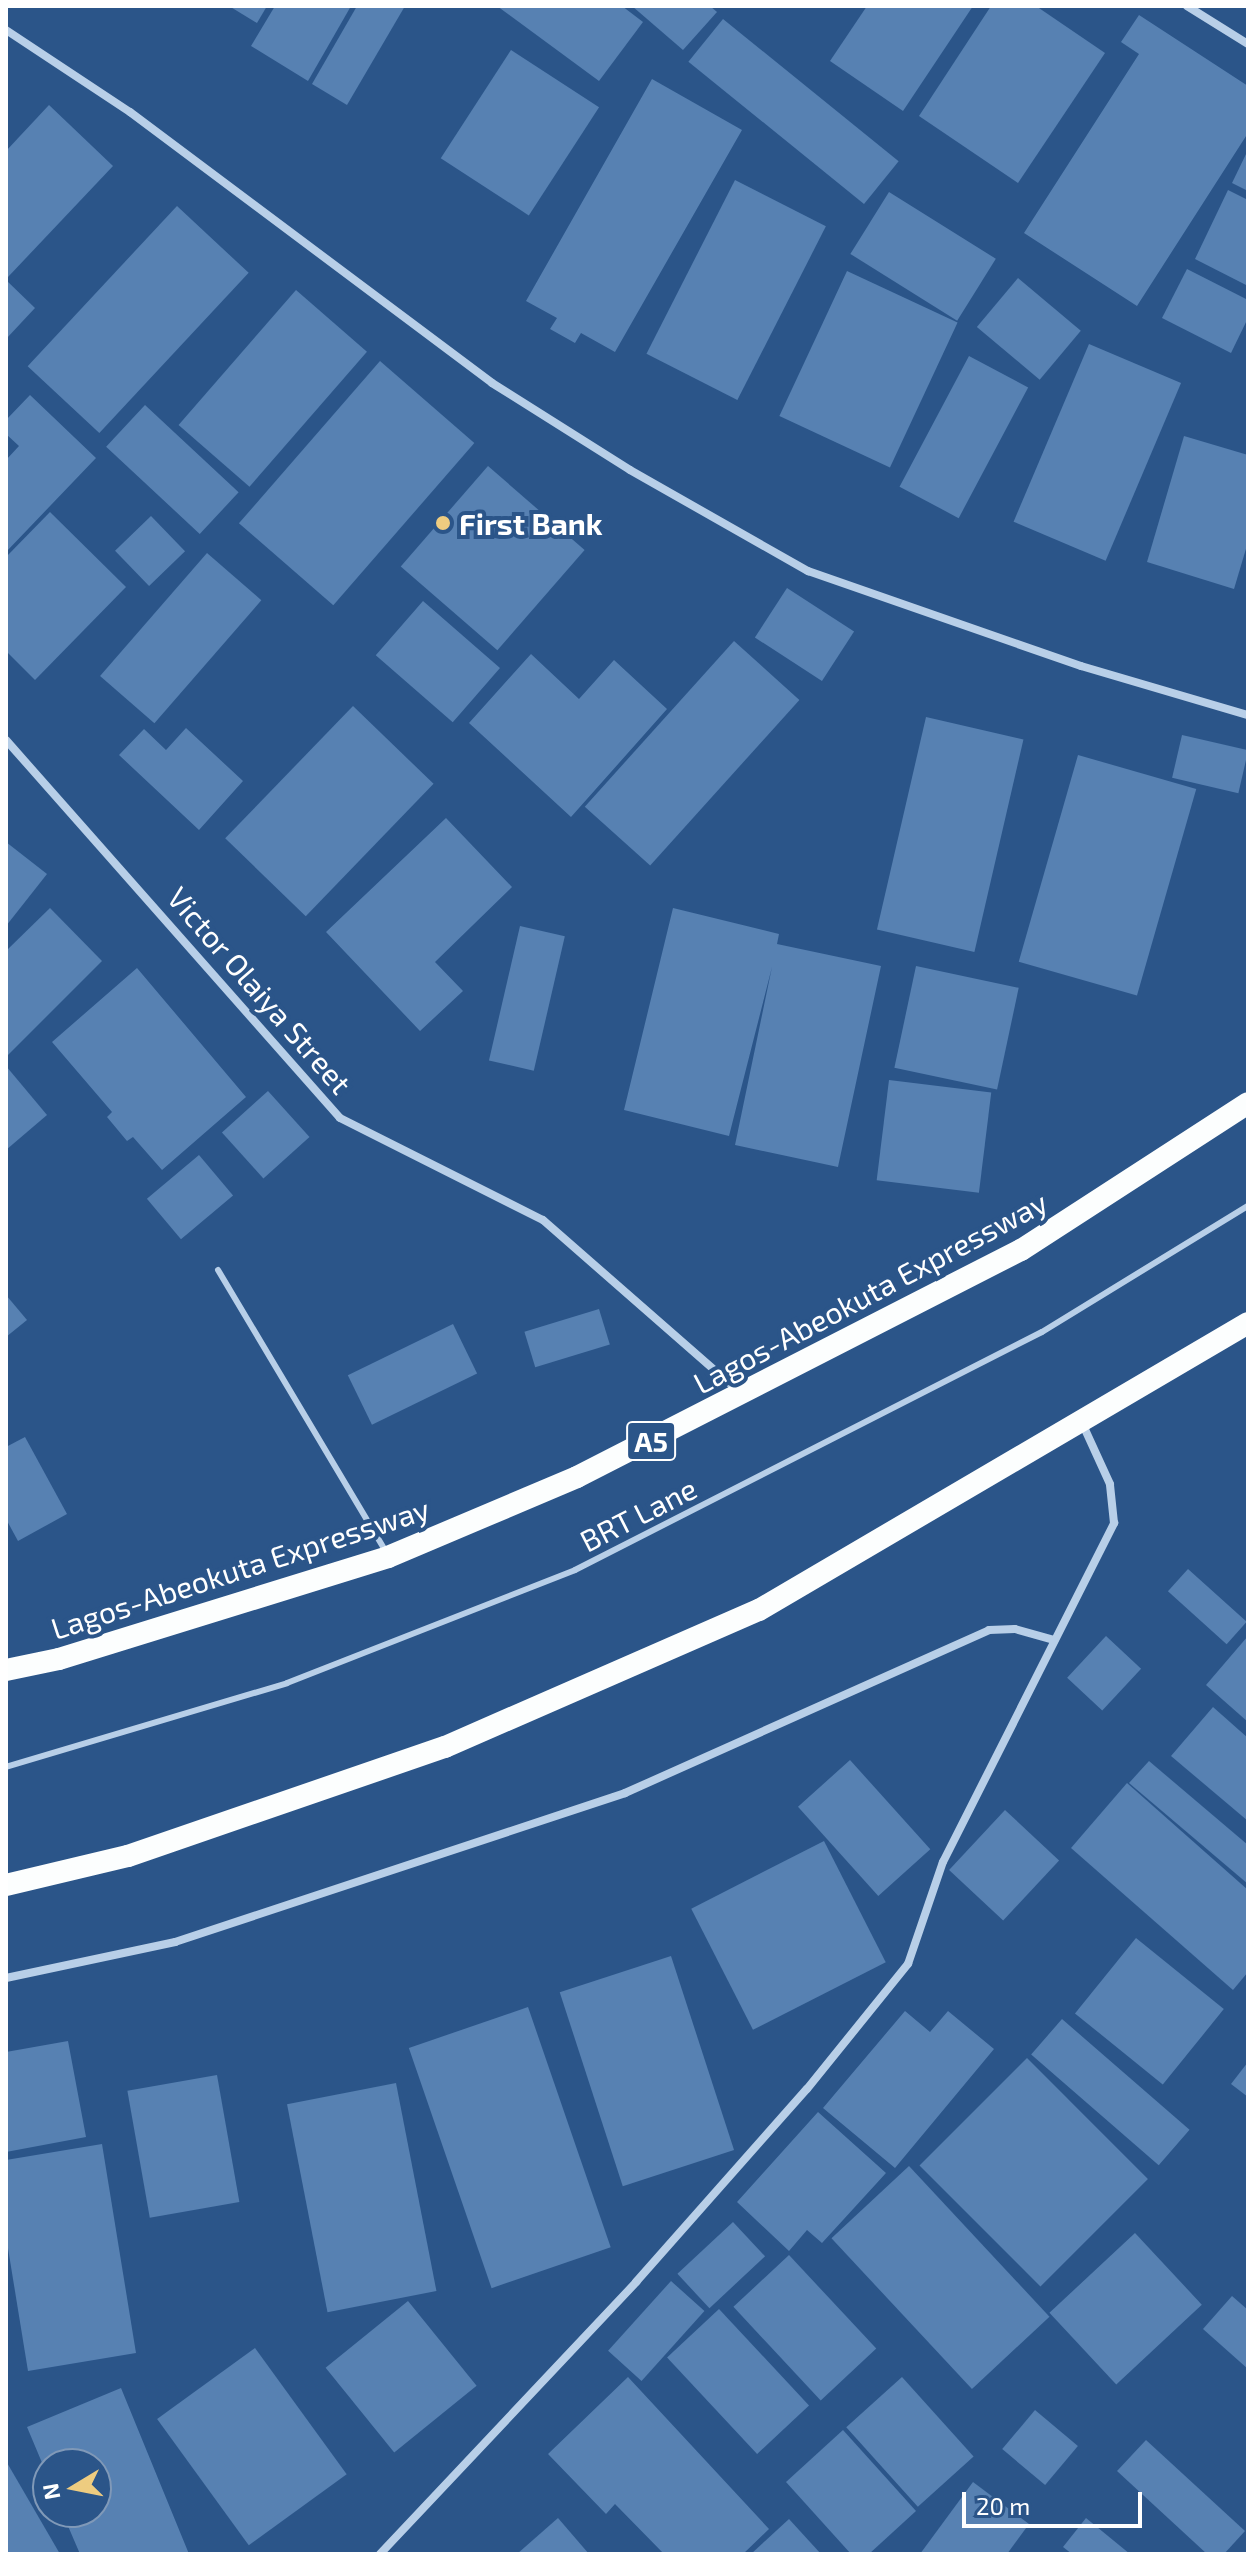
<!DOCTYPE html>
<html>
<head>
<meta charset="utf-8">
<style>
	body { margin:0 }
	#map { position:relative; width:1254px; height:2560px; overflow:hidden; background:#2b5589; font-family:"Exo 2",sans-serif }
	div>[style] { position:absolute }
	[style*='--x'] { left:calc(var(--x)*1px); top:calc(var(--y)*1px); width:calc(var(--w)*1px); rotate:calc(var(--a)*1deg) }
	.building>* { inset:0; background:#5781b2; transform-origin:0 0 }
	.service>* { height:6px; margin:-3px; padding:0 3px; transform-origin:3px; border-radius:3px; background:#b8cfe8 }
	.minor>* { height:8px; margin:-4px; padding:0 4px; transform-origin:4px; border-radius:4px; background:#b8cfe8 }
	.trunk>* { height:22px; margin:-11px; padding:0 11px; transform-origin:11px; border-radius:11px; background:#fcfefe }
	.dots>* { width:22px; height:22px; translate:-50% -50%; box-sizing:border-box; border:4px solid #2b5589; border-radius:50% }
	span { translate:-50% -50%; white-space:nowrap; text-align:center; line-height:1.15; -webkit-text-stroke:8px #2b5589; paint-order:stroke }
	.shield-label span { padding:2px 6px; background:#2b5589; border:2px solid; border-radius:6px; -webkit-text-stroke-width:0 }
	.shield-label { font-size:28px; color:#fff; font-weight:700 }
	.poi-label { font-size:30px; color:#fff; font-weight:700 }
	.left { translate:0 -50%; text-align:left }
	.street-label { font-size:30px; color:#fff }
	.frame { position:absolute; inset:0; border:8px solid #fff; pointer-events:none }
	.north { position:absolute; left:32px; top:2448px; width:80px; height:80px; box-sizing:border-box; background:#2b5589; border:2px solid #8099b8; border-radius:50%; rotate:260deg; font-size:22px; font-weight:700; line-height:32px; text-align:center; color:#fff }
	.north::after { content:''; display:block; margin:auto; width:28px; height:36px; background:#eecc80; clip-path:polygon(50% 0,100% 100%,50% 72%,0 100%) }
	.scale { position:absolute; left:962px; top:2492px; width:180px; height:36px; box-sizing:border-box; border:4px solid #fff; border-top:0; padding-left:10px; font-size:24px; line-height:28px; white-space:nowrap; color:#fff; -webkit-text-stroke:6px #2b5589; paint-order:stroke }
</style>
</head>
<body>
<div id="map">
	<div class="building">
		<div style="clip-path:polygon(229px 6px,267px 6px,257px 23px)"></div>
		<div style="clip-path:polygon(275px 6px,351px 6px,308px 81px,251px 46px)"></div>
		<div style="clip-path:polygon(357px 6px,405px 6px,347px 105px,312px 84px)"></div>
		<div style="clip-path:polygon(497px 6px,622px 6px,643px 22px,599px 81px)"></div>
		<div style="clip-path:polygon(632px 6px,710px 6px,717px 12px,683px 50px)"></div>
		<div style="clip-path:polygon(867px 6px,973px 6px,903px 111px,830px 61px)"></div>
		<div style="clip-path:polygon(991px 6px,1036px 6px,1105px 53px,1018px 183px,919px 116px)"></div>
		<div style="clip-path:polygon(1139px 15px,1248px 86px,1248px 133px,1137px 306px,1024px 233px,1139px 54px,1121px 42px)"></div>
		<div style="left:723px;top:19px;width:226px;height:55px;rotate:39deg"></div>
		<div style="left:511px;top:50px;width:105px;height:129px;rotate:33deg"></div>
		<div style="clip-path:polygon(652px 79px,742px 130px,615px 352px,581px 333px,575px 343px,550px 329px,557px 318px,526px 301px)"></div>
		<div style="clip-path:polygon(49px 105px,113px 166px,8px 277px,6px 151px)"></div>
		<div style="clip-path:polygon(1248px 150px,1248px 191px,1232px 183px)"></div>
		<div style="left:735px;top:180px;width:102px;height:195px;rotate:27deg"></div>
		<div style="clip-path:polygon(1228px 190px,1248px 200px,1248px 286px,1195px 259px)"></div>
		<div style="left:889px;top:192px;width:126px;height:73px;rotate:32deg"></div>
		<div style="left:177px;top:206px;width:98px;height:219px;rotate:43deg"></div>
		<div style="clip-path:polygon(1187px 269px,1248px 300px,1248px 318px,1231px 353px,1162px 318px)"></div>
		<div style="left:847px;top:271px;width:122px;height:160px;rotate:25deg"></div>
		<div style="left:1018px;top:278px;width:82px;height:64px;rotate:40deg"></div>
		<div style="clip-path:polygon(6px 280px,35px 308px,6px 339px)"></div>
		<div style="left:296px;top:290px;width:94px;height:179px;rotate:41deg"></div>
		<div style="left:1089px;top:344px;width:100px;height:193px;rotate:23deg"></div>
		<div style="left:969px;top:356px;width:67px;height:148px;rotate:28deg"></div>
		<div style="left:380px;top:361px;width:125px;height:215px;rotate:41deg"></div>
		<div style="clip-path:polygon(30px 395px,96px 458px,6px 552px,6px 460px,19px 446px,6px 434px,6px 420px)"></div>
		<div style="left:145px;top:405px;width:128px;height:57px;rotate:43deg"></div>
		<div style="clip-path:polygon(1184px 436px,1248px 455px,1248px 542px,1234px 589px,1147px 562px)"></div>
		<div style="left:488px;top:466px;width:128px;height:133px;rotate:41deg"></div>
		<div style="clip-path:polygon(50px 512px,126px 587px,35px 680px,6px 651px,6px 557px)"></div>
		<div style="left:151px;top:516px;width:49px;height:50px;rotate:46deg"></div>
		<div style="left:207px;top:553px;width:72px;height:163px;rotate:41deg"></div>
		<div style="left:787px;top:588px;width:80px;height:59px;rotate:33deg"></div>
		<div style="left:423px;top:601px;width:102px;height:72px;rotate:41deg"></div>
		<div style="left:734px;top:641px;width:88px;height:223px;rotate:42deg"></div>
		<div style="clip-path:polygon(531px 654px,579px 699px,614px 660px,667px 709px,571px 817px,469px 723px)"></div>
		<div style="left:353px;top:706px;width:112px;height:184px;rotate:44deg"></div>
		<div style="left:926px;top:717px;width:100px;height:218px;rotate:13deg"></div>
		<div style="clip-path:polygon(186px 728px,243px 781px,199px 830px,119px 755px,144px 729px,166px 750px)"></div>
		<div style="left:1182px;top:735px;width:68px;height:44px;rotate:13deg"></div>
		<div style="left:1078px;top:755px;width:123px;height:215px;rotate:16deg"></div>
		<div style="clip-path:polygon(446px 818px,512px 887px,435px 962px,463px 991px,420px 1031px,326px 932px)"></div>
		<div style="clip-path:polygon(6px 842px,47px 874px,6px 926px)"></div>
		<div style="clip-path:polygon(50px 908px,102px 961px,6px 1057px,6px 951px)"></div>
		<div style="clip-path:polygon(673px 908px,779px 934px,777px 944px,881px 966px,838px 1167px,735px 1145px,772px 967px,729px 1136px,624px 1110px)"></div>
		<div style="left:520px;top:926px;width:46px;height:138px;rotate:13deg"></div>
		<div style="left:916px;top:966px;width:105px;height:104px;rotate:12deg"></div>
		<div style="clip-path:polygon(137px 968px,246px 1097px,162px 1170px,133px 1137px,127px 1141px,107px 1117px,112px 1112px,52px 1042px)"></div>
		<div style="clip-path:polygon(6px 1066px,47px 1115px,6px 1150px)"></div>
		<div style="left:889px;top:1080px;width:103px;height:101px;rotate:7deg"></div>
		<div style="left:268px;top:1091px;width:62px;height:62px;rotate:48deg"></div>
		<div style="left:199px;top:1155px;width:53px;height:68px;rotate:50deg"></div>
		<div style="clip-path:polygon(6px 1295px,27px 1320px,6px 1337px)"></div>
		<div style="left:599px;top:1309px;width:37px;height:78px;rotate:73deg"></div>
		<div style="left:453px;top:1324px;width:55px;height:117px;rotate:64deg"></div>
		<div style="clip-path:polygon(25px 1437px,67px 1514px,18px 1541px,6px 1519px,6px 1447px)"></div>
		<div style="left:1188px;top:1569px;width:79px;height:30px;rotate:42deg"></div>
		<div style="left:1106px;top:1636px;width:48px;height:57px;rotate:43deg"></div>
		<div style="clip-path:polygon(1248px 1636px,1248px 1722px,1206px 1685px)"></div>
		<div style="clip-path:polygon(1213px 1707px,1248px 1738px,1248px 1821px,1171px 1756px)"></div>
		<div style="left:850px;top:1760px;width:120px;height:70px;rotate:48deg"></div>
		<div style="clip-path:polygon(1149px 1761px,1248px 1845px,1248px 1884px,1129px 1783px)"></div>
		<div style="clip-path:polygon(1127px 1783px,1248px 1890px,1248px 1972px,1233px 1990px,1071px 1848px)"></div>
		<div style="left:1005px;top:1810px;width:74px;height:82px;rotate:43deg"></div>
		<div style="left:824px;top:1841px;width:136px;height:149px;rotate:63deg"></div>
		<div style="left:1136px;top:1938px;width:113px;height:97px;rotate:39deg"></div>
		<div style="left:671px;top:1956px;width:204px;height:117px;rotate:72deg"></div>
		<div style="left:528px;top:2007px;width:254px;height:126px;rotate:71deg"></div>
		<div style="clip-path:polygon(905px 2011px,930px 2032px,948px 2011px,994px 2049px,895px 2168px,823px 2108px)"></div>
		<div style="left:1062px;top:2019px;width:169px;height:47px;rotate:41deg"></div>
		<div style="clip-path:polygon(68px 2041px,86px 2137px,6px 2152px,6px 2052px)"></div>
		<div style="left:1027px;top:2058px;width:171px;height:152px;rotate:45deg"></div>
		<div style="clip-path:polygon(1248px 2062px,1248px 2097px,1231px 2084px)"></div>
		<div style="left:217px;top:2075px;width:129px;height:91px;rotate:80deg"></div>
		<div style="left:396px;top:2083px;width:212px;height:111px;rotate:79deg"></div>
		<div style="clip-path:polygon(818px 2112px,886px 2173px,822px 2243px,807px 2230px,789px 2251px,737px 2202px)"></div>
		<div style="clip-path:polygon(102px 2144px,136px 2353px,28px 2371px,6px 2236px,6px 2160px)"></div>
		<div style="left:909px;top:2166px;width:206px;height:106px;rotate:47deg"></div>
		<div style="left:733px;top:2222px;width:47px;height:76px;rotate:47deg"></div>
		<div style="left:1135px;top:2233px;width:98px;height:117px;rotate:47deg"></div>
		<div style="left:789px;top:2255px;width:128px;height:76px;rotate:47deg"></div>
		<div style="left:671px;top:2281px;width:45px;height:94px;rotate:42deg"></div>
		<div style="clip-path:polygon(1232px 2296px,1248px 2310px,1248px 2369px,1203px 2329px)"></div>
		<div style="left:408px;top:2301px;width:109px;height:106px;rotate:51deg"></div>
		<div style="left:719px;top:2309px;width:132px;height:71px;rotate:47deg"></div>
		<div style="left:255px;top:2348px;width:156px;height:121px;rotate:54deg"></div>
		<div style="clip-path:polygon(628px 2377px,769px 2529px,743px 2554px,664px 2554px,615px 2504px,606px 2514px,548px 2454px)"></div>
		<div style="left:902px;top:2377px;width:107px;height:75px;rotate:48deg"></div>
		<div style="clip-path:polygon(121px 2388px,189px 2554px,80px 2554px,62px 2512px,96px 2512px,96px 2464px,48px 2464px,48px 2477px,27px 2427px)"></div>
		<div style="left:1035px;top:2410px;width:56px;height:51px;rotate:40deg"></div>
		<div style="clip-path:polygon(843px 2430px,916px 2511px,869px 2554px,851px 2554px,786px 2482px)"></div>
		<div style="clip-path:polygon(1146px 2440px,1245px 2531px,1224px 2554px,1207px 2554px,1117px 2471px)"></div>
		<div style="clip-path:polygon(6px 2461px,60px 2554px,6px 2554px)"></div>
		<div style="clip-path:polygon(973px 2482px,1029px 2524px,1007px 2554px,920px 2554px)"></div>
		<div style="clip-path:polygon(558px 2518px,589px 2554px,517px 2554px)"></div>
		<div style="clip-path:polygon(1086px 2518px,1130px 2554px,1072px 2554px,1063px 2547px)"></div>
		<div style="clip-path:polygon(789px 2519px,821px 2554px,751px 2554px)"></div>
	</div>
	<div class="service">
		<div style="--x:218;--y:1270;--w:330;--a:59.2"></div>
		<div style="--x:6;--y:1767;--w:293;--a:-16.6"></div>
		<div style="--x:287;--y:1683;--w:309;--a:-21.4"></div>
		<div style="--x:575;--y:1570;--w:524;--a:-27.01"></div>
		<div style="--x:1042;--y:1332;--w:241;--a:-31.5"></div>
	</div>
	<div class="minor">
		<div style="--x:1187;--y:6;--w:72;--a:31.9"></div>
		<div style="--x:6;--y:30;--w:149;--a:33.5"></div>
		<div style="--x:130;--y:112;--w:452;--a:36.8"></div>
		<div style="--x:492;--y:383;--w:163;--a:32.2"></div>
		<div style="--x:630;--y:470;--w:205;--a:29.6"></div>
		<div style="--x:808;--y:571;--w:289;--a:19.2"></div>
		<div style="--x:1081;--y:666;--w:174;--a:16.4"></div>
		<div style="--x:6;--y:740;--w:504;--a:48.54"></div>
		<div style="--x:340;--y:1118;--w:227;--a:26.7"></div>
		<div style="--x:543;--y:1220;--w:259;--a:41.2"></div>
		<div style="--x:6;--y:1978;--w:173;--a:-12"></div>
		<div style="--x:175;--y:1942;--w:474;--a:-18.3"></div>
		<div style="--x:625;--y:1793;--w:399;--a:-24.1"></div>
		<div style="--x:989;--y:1630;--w:26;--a:-2"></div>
		<div style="--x:1015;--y:1629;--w:41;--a:15.8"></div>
		<div style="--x:380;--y:2554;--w:374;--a:-46.7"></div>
		<div style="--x:636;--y:2282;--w:258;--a:-48.5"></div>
		<div style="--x:807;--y:2089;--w:161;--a:-51.1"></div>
		<div style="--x:908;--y:1964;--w:108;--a:-71.1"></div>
		<div style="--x:943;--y:1862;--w:380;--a:-63.2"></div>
		<div style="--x:1114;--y:1523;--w:39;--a:-96"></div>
		<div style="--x:1110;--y:1484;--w:65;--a:-114.6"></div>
	</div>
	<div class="trunk">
		<div style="--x:6;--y:1670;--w:54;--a:-11.7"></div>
		<div style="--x:59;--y:1659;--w:344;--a:-17.2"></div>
		<div style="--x:388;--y:1557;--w:205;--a:-22.9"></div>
		<div style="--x:577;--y:1477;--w:499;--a:-27.1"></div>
		<div style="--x:1021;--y:1250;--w:270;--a:-32.9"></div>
		<div style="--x:6;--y:1885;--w:125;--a:-13.4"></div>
		<div style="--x:128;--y:1856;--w:335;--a:-19"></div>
		<div style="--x:445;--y:1747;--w:343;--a:-23.6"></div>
		<div style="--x:759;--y:1610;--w:567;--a:-30.41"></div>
	</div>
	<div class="dots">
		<div style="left:443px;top:523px;background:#eecc80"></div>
	</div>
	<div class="shield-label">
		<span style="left:651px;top:1441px">A5</span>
	</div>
	<div class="poi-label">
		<span class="left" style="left:459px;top:523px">First Bank</span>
	</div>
	<div class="street-label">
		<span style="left:260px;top:990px;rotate:49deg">Victor Olaiya Street</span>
		<span style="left:870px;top:1292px;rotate:-28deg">Lagos-Abeokuta Expressway</span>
		<span style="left:638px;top:1514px;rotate:-27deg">BRT Lane</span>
		<span style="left:240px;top:1568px;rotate:-18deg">Lagos-Abeokuta Expressway</span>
	</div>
	<div class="frame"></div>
	<div class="north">N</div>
	<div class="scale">20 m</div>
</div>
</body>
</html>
